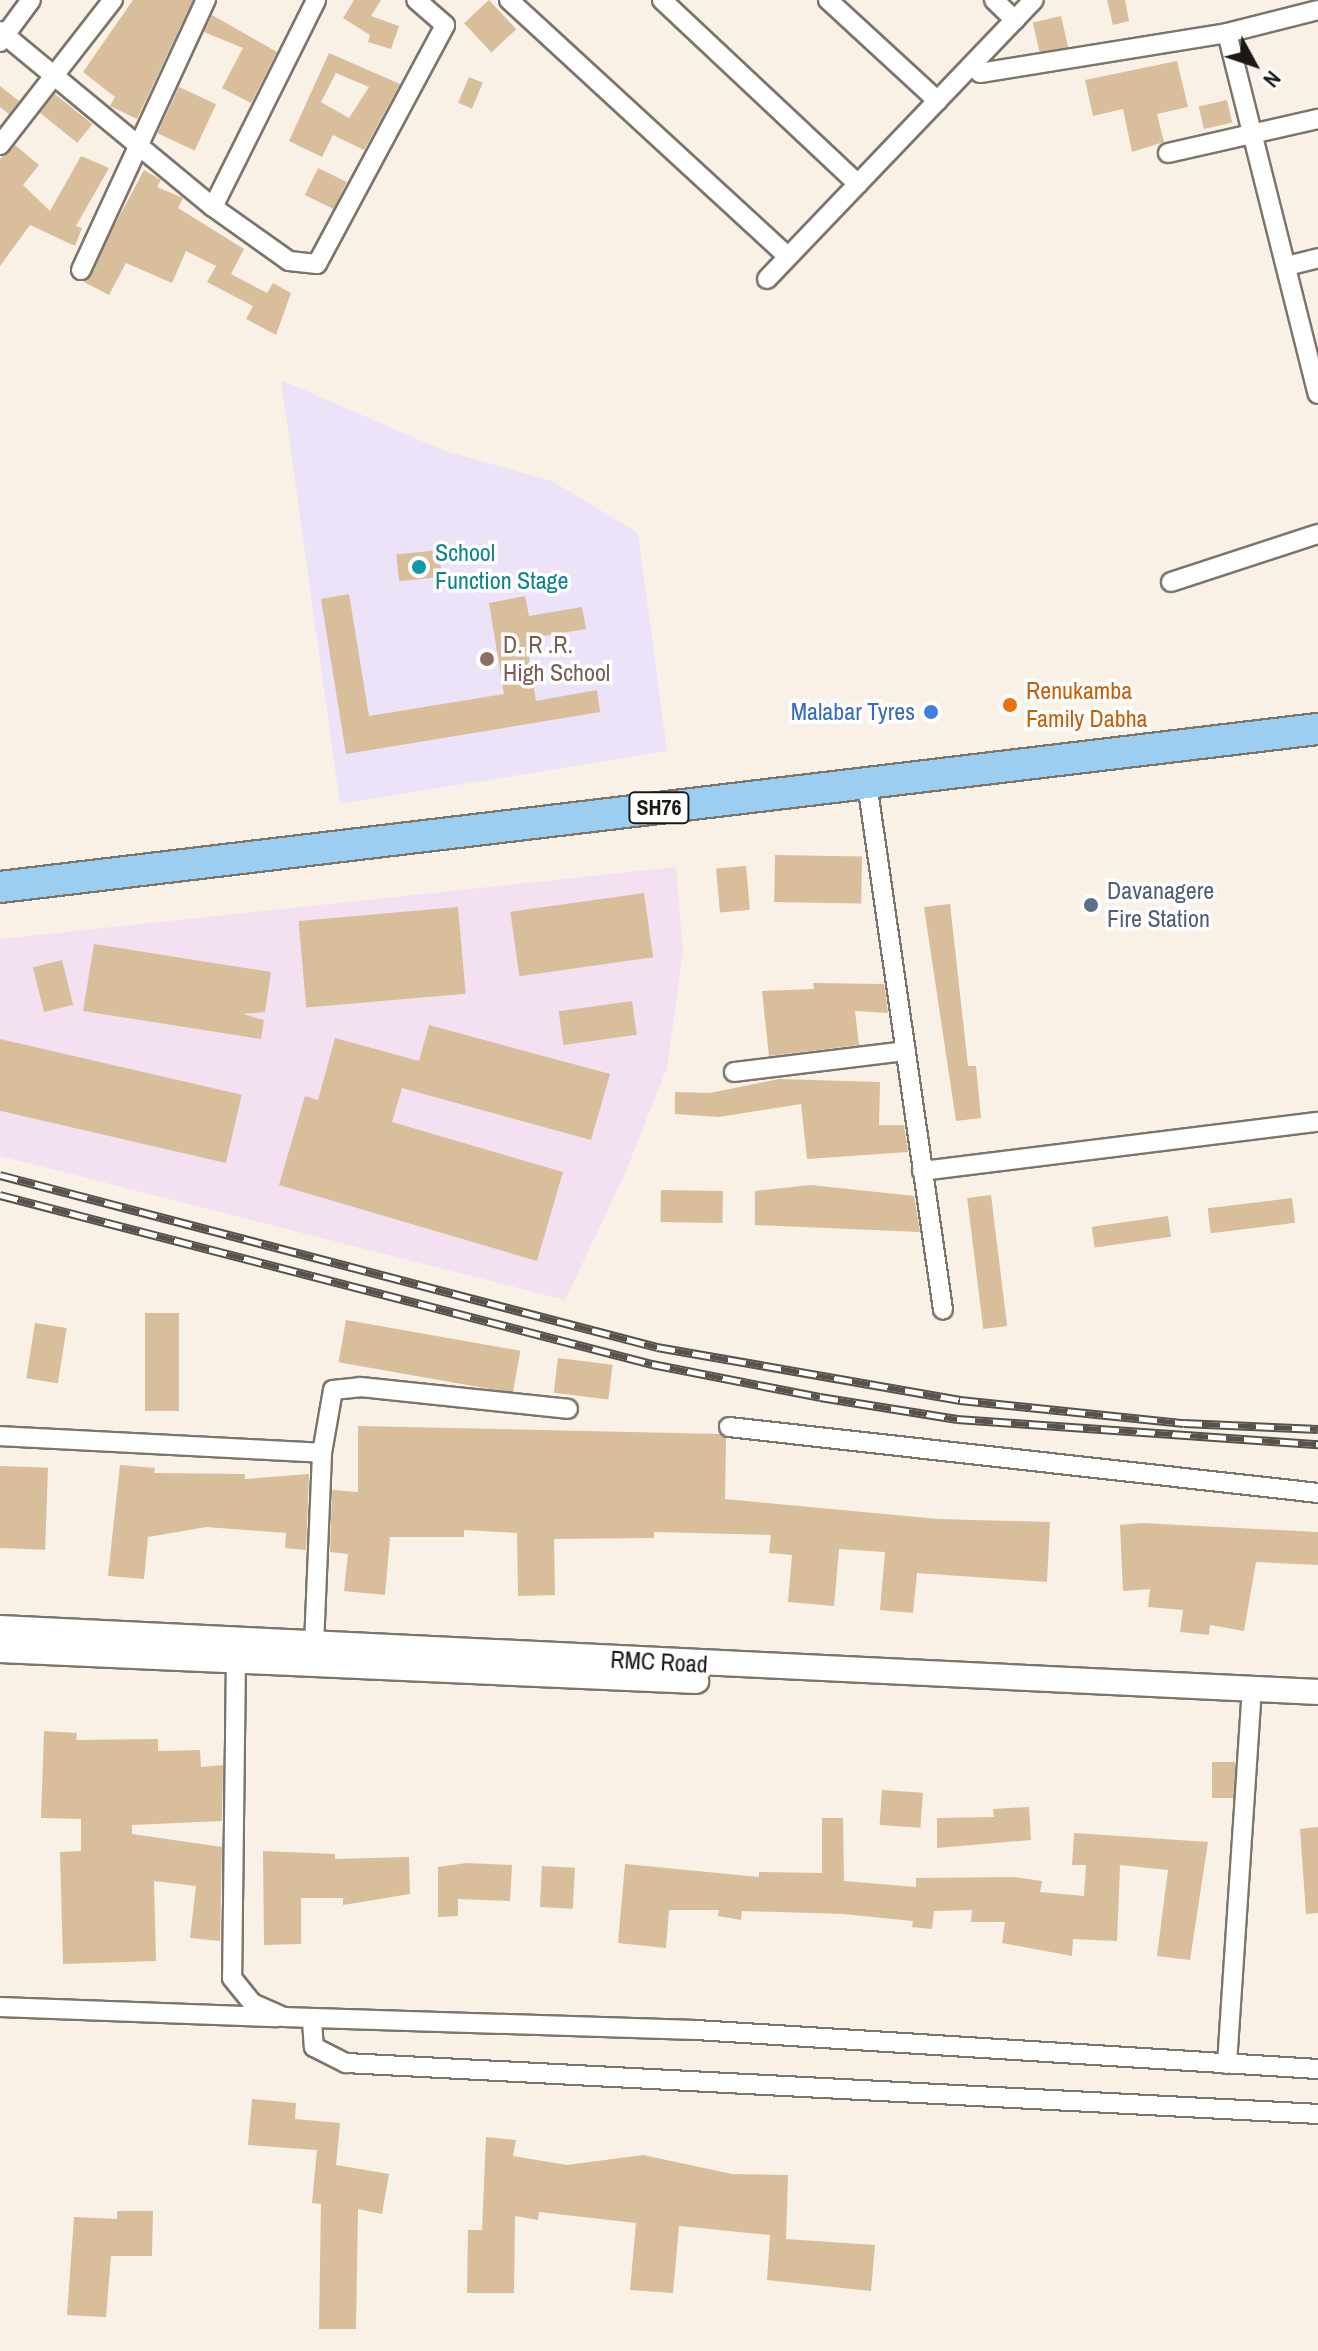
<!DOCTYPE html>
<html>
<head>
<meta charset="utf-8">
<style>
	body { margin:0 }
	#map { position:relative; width:1318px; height:2351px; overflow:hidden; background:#f9f1e5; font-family:"Archivo Narrow",sans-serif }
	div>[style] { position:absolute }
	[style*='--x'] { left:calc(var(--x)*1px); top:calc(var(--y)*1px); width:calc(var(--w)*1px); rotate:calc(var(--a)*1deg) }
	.commercial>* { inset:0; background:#f3e1f2 }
	.education>* { inset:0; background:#ede3f8 }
	.building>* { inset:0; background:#d8be9a; transform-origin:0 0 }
	.roads { filter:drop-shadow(2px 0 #7c756b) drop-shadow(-2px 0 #7c756b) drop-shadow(0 2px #7c756b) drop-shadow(0 -2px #7c756b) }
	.minor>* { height:18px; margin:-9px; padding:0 9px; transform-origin:9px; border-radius:9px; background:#fff }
	.tertiary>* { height:24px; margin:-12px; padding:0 12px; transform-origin:12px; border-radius:12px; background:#fff }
	.primary>* { height:30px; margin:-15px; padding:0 15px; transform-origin:15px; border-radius:15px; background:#9bcef1 }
	.rail>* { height:9px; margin-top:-4.5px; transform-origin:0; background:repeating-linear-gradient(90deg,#fff 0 18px,#57524c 0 36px); box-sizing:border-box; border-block:2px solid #57524c }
	.dots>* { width:22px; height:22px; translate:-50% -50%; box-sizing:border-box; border:4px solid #fff; border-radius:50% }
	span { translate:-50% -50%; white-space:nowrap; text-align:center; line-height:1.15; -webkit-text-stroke:7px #fff; paint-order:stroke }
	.shield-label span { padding:2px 6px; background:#fff; border:2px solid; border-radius:6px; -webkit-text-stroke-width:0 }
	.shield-label { font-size:22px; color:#1c1915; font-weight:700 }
	.culture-label { font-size:24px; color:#0d838f }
	.left { translate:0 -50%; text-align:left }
	.education-label { font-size:24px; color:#785e54 }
	.food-label { font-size:24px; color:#c56008 }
	.shop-label { font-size:24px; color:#366cbe }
	.right { translate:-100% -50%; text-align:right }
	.service-label { font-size:24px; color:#4e5e75 }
	.street-label { font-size:24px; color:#1c1915 }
	.north { position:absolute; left:1214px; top:24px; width:80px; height:80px; -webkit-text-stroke:6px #fff; paint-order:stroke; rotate:130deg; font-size:22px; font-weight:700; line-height:32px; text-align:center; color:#1c1915 }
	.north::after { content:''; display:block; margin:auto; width:28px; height:36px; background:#1c1915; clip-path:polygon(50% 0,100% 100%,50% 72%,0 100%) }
</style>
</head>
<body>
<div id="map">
	<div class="commercial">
		<div style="clip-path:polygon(676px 867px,683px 951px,667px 1068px,624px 1176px,565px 1300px,0 1156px,0 939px)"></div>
	</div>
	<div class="education">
		<div style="clip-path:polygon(281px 380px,445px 451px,552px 481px,638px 533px,667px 751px,340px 804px)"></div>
	</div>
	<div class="building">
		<div style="clip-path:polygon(133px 0,193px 0,137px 119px,110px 106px,115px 97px,83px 72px)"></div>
		<div style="clip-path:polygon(354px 0,381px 0,371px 16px,399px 26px,391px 49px,368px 42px,370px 35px,343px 18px)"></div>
		<div style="left:489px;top:0;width:40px;height:34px;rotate:47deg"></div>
		<div style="clip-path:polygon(1107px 0,1125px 0,1129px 21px,1113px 25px)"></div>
		<div style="clip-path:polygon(212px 15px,277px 52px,251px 103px,222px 88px,243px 48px,204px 32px)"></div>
		<div style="left:1061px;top:16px;width:32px;height:29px;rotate:77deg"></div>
		<div style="clip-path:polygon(evenodd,329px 53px,400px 84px,364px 150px,333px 135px,322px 157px,289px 141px,329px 53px,336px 73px,369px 87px,349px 118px,321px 102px,336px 73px)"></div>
		<div style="clip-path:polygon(1177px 61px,1188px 107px,1157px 114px,1164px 142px,1132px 152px,1123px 109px,1093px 116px,1085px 80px)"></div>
		<div style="left:469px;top:77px;width:15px;height:28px;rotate:23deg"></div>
		<div style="clip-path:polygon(0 86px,19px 101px,9px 114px,0 107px)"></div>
		<div style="left:179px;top:87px;width:41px;height:51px;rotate:25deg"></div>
		<div style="left:55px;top:94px;width:48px;height:24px;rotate:39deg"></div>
		<div style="left:1227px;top:100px;width:23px;height:29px;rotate:77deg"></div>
		<div style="clip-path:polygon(15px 145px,39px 165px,23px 185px,50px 211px,81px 156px,109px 168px,76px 226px,82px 228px,75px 246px,30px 225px,0 266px,0 159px)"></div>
		<div style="left:318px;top:168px;width:32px;height:30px;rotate:26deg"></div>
		<div style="clip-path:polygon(144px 170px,161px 180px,157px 187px,183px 198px,178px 208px,244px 249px,231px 274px,267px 293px,273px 283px,291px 293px,276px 335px,246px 319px,253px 306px,207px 282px,216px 266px,186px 251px,172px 283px,126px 263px,109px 295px,84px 282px)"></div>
		<div style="left:439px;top:550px;width:27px;height:43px;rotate:84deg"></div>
		<div style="clip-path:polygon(349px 594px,369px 716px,504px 694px,489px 603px,525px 596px,529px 616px,582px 607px,586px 629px,526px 639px,536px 701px,597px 690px,600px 712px,346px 754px,321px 599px)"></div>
		<div style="left:775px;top:855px;width:87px;height:47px;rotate:1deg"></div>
		<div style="left:746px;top:866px;width:44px;height:30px;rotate:85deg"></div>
		<div style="left:644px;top:893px;width:65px;height:135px;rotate:82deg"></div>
		<div style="clip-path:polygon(950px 904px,968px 1066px,976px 1066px,981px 1118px,956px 1121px,924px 907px)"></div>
		<div style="left:458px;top:907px;width:87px;height:160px;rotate:85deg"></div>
		<div style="clip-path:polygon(94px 944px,271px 972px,265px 1012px,243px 1014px,264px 1020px,261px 1039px,83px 1011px)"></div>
		<div style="left:62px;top:960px;width:46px;height:30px;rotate:76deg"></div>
		<div style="clip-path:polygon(813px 983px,884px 984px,888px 1013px,855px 1011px,859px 1045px,769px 1056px,762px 991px,814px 989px)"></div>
		<div style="left:632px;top:1001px;width:34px;height:74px;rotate:82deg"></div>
		<div style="clip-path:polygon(429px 1025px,610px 1074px,591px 1140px,402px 1088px,392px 1122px,563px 1172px,537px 1261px,279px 1185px,305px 1096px,318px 1100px,335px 1038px,419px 1061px)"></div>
		<div style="left:0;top:1039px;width:248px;height:70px;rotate:13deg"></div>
		<div style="clip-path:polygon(779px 1079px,880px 1082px,879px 1125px,904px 1125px,908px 1152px,807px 1159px,801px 1104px,719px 1117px,675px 1114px,675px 1092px,710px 1093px)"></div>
		<div style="clip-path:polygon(811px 1185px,914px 1196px,920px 1232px,755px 1225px,755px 1191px)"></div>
		<div style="left:661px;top:1190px;width:62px;height:32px;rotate:1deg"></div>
		<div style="left:991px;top:1195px;width:132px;height:24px;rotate:83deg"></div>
		<div style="left:1292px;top:1198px;width:25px;height:85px;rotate:83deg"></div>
		<div style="left:1168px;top:1216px;width:21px;height:77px;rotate:82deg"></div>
		<div style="left:145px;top:1313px;width:34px;height:98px"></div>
		<div style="left:346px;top:1320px;width:177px;height:43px;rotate:10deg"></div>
		<div style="left:35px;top:1323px;width:32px;height:56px;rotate:9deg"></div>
		<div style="left:558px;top:1358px;width:55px;height:35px;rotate:7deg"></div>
		<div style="clip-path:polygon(358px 1426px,719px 1434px,726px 1438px,725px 1499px,938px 1519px,1050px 1522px,1047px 1582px,917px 1573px,913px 1613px,880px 1610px,885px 1552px,839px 1549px,834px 1606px,788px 1602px,792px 1555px,769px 1553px,771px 1535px,654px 1532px,654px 1538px,554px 1539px,555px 1595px,518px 1596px,517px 1533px,464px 1530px,464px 1537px,390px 1537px,385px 1595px,344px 1591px,348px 1554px,330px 1552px,332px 1490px,358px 1492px)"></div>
		<div style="clip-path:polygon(120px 1465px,155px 1468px,154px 1473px,245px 1474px,245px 1479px,309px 1474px,306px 1550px,285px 1548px,286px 1533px,206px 1527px,148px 1537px,144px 1579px,108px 1576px)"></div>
		<div style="left:0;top:1466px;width:48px;height:82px;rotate:2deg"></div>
		<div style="clip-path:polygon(1141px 1523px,1318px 1532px,1318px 1565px,1256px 1562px,1244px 1631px,1210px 1625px,1209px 1635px,1180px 1632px,1183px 1610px,1148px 1607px,1150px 1589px,1123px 1591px,1120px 1525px)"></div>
		<div style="clip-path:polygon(44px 1731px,77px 1733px,76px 1740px,158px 1739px,158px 1751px,200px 1750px,201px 1767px,223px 1765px,222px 1821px,132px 1825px,132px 1834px,222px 1847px,220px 1941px,190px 1938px,196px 1886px,154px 1881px,156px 1961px,63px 1964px,60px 1852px,81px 1851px,81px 1819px,41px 1818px)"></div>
		<div style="left:1212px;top:1762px;width:23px;height:36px"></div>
		<div style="left:882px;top:1790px;width:41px;height:35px;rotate:4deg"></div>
		<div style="clip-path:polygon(1029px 1807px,1031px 1840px,937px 1848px,937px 1818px,994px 1817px,993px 1809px)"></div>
		<div style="clip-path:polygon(822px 1818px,843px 1818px,844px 1881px,916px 1887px,916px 1878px,1014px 1877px,1042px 1881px,1040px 1892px,1084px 1896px,1086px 1865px,1072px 1865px,1074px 1833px,1208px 1842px,1190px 1960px,1157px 1956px,1168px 1870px,1120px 1865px,1117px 1941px,1073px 1939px,1072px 1956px,1002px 1943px,1005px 1922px,971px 1922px,972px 1910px,934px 1911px,932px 1929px,912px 1927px,913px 1921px,843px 1914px,742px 1911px,741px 1920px,718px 1916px,719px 1910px,669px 1910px,666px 1948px,618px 1943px,625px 1864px,759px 1877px,759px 1872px,822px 1873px)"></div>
		<div style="clip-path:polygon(1318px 1827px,1318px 1913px,1306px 1914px,1300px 1829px)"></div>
		<div style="clip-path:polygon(263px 1851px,335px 1854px,335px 1859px,409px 1857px,410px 1894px,343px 1905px,343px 1898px,301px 1898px,301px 1944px,264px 1945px)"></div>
		<div style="clip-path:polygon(467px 1863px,512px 1865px,510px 1901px,458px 1899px,458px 1916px,438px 1917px,438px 1867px)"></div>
		<div style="left:542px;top:1866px;width:33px;height:41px;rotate:3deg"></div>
		<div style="clip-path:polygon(252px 2099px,296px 2103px,295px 2119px,340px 2123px,336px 2165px,389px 2174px,382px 2214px,358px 2209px,356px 2329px,319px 2329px,321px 2204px,312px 2203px,317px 2150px,248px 2145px)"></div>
		<div style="clip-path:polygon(486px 2137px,516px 2140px,513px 2156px,567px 2165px,643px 2155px,732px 2174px,788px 2175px,786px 2239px,875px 2245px,871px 2291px,767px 2280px,770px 2235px,679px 2226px,673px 2293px,630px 2290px,636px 2223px,539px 2212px,538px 2220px,515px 2216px,514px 2293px,467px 2293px,468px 2230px,482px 2230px)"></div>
		<div style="clip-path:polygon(117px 2211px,153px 2211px,152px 2256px,111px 2256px,106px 2317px,67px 2315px,74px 2217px,117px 2219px)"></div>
	</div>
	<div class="roads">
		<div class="minor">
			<div style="--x:509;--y:0;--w:379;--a:42.6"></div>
			<div style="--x:662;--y:0;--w:269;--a:43.2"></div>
			<div style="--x:828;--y:0;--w:149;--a:42.6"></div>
			<div style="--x:994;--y:0;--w:29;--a:44"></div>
			<div style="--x:0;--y:31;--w:276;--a:39.6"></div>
			<div style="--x:213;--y:207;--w:93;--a:35.4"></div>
			<div style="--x:289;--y:261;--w:28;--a:6"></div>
			<div style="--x:317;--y:264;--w:271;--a:-61.8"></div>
			<div style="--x:445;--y:25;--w:38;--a:-139"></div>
			<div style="--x:1227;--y:33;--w:372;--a:75.9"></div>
			<div style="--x:0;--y:42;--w:52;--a:-53.6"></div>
			<div style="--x:980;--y:73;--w:250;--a:-9.2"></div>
			<div style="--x:1227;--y:33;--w:94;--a:-14.2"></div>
			<div style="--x:0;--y:145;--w:184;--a:-52.1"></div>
			<div style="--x:1168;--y:153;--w:154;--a:-12.8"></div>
			<div style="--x:213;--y:207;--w:231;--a:-63.5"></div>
			<div style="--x:1287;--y:266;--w:32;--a:-14"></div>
			<div style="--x:81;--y:270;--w:298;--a:-65.2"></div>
			<div style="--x:767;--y:279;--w:386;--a:-46.3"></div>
			<div style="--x:1171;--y:582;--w:155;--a:-18.1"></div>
			<div style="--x:867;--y:783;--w:532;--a:81.79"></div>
			<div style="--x:734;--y:1072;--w:173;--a:-7"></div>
			<div style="--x:922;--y:1171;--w:399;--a:-7.1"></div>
			<div style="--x:729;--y:1427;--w:593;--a:6.39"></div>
			<div style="--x:0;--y:1436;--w:322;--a:3"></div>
			<div style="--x:314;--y:1645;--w:192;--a:-87.6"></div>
			<div style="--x:322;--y:1453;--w:64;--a:-80.1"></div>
			<div style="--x:333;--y:1390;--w:27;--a:-6"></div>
			<div style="--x:360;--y:1387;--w:209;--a:6"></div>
			<div style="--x:236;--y:1658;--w:320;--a:90.7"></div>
			<div style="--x:232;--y:1978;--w:32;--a:51"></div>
			<div style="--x:252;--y:2003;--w:34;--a:24"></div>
			<div style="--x:283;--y:2017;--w:413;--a:1.8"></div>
			<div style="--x:696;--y:2030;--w:623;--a:3.59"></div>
			<div style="--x:0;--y:2007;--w:277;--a:2.1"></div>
			<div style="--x:312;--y:2021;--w:26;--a:86"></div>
			<div style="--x:314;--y:2047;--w:36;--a:27"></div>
			<div style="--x:346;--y:2063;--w:973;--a:3"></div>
			<div style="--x:1227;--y:2064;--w:362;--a:-86.2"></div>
		</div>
		<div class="tertiary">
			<div style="--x:0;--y:1628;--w:1320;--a:2.78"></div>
			<div style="--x:0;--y:1650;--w:697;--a:2.55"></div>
		</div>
		<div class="primary">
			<div style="--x:0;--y:887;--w:1327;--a:-6.84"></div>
		</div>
	</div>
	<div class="rail">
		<div style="--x:0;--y:1175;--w:679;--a:14.67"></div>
		<div style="--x:657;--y:1347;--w:308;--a:9.9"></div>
		<div style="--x:960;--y:1400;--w:225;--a:5.9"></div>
		<div style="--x:1184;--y:1423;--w:134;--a:2.6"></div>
		<div style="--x:0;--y:1195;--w:674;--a:14.53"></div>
		<div style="--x:652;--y:1364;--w:171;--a:11.1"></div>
		<div style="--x:820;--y:1397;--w:139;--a:9.1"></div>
		<div style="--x:957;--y:1419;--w:362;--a:4"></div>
	</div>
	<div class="dots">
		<div style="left:419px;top:567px;background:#0f9aa8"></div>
		<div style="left:487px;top:659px;background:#8d6e63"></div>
		<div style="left:1010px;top:705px;background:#e8710a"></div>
		<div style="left:931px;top:712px;background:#3f7fe0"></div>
		<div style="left:1091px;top:905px;background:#5c6f8a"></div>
	</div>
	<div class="shield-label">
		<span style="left:659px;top:808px">SH76</span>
	</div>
	<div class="culture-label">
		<span class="left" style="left:435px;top:567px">School<br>Function Stage</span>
	</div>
	<div class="education-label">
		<span class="left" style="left:503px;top:659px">D. R .R.<br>High School</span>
	</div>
	<div class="food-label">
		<span class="left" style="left:1026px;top:705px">Renukamba<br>Family Dabha</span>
	</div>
	<div class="shop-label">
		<span class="right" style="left:915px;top:712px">Malabar Tyres</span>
	</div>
	<div class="service-label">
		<span class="left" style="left:1107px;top:905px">Davanagere<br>Fire Station</span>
	</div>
	<div class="street-label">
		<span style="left:659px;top:1662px;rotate:3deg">RMC Road</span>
	</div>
	<div class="north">N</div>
</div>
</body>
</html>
